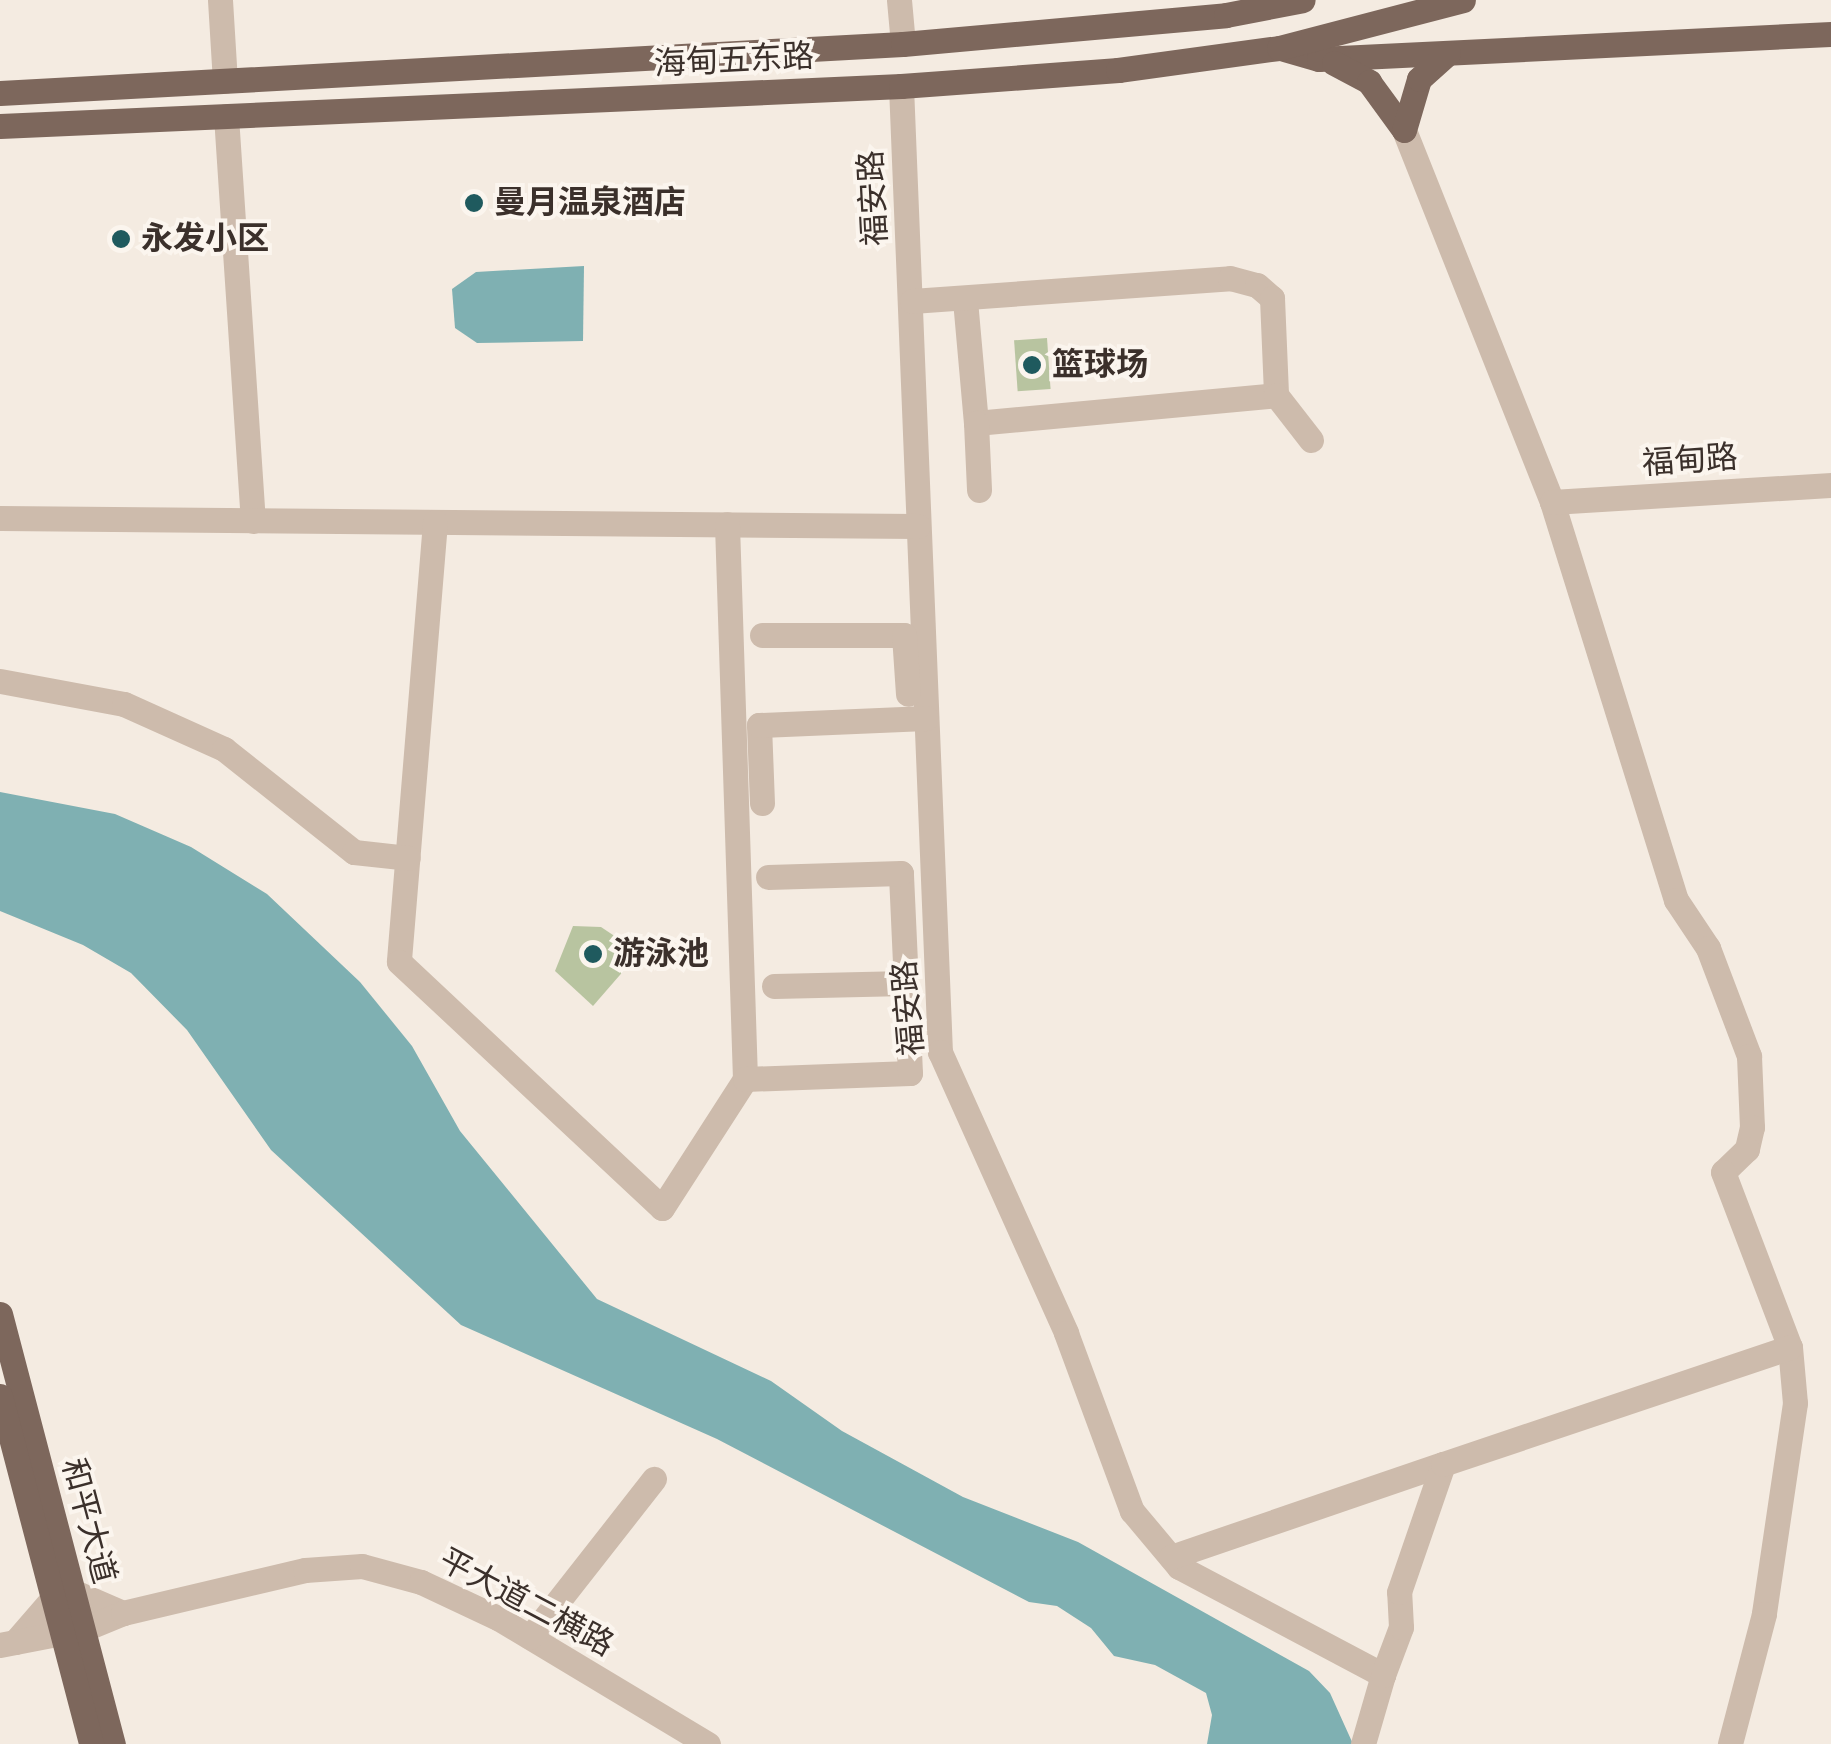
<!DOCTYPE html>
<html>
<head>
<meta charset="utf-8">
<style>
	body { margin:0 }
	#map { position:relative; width:1831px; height:1744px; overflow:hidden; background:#f4ebe1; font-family:"Varela Round","Noto Sans SC",sans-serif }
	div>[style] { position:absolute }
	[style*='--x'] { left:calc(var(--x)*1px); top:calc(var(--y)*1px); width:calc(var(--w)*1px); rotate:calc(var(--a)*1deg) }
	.green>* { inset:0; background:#b8c4a0; transform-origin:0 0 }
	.water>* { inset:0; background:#7fb0b2 }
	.minor>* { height:25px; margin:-12.5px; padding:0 12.5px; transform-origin:12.5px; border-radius:12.5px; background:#cdbbac }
	.major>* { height:25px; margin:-12.5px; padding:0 12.5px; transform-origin:12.5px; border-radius:12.5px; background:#7d675c }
	.dots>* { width:28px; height:28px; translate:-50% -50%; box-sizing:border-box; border:5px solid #fbf5ee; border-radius:50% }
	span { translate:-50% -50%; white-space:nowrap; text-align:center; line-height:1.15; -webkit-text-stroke:8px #fbf5ee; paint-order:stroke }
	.street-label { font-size:32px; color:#3b302b }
	.poi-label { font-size:32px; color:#3b302b; font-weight:700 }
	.left { translate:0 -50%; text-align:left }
</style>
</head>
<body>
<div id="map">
	<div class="green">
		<div style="left:1047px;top:338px;width:51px;height:33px;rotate:86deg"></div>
		<div style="clip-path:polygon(573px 926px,601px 927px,622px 941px,626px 968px,593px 1006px,555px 971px)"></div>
	</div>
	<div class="water">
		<div style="clip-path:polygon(584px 266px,583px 341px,477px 343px,455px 328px,452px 289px,476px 272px)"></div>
		<div style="clip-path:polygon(0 792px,115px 814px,191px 847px,267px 894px,360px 982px,412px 1046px,460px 1131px,597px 1299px,771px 1381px,842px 1431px,963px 1497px,1078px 1542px,1309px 1671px,1330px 1693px,1353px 1744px,1207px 1744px,1212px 1715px,1206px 1693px,1155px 1665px,1114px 1656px,1091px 1628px,1057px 1606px,1029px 1602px,717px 1439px,461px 1325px,271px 1150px,187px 1030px,131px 973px,83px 945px,0 911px)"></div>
	</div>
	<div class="minor">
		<div style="--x:220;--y:0;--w:81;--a:86.5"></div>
		<div style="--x:899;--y:0;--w:44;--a:84.8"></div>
		<div style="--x:901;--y:86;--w:967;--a:87.69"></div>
		<div style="--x:940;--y:1052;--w:308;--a:65.8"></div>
		<div style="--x:1066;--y:1333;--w:190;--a:69.7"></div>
		<div style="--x:1132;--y:1511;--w:73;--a:50"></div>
		<div style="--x:1179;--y:1567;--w:231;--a:27.9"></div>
		<div style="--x:1383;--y:1675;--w:72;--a:106.2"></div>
		<div style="--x:226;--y:116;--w:406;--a:86.2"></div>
		<div style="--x:1404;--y:130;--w:400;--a:68.3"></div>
		<div style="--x:1552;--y:502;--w:417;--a:72.7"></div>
		<div style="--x:1676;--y:900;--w:58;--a:56.3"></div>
		<div style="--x:1708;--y:948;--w:116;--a:69.2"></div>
		<div style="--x:1749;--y:1056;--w:71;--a:87.6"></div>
		<div style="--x:1752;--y:1127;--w:23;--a:103"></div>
		<div style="--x:1747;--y:1149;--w:33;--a:136"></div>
		<div style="--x:1723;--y:1172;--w:187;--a:69.1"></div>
		<div style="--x:1790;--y:1347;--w:56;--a:84.9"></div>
		<div style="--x:1795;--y:1403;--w:213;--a:98.4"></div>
		<div style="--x:1764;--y:1614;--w:134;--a:104.7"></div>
		<div style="--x:965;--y:300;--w:123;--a:84.9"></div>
		<div style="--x:976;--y:423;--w:301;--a:-5.3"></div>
		<div style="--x:912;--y:301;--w:319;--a:-4.1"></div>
		<div style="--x:1230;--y:278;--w:28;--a:15"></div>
		<div style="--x:1257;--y:285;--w:20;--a:41"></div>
		<div style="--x:1272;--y:298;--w:97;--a:87.6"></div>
		<div style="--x:1276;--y:395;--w:57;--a:52.1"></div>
		<div style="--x:976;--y:423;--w:67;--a:87.4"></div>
		<div style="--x:1552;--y:502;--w:280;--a:-3.5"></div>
		<div style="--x:0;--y:518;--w:918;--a:0.5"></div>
		<div style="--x:435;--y:522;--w:441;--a:94.7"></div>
		<div style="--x:399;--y:962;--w:360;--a:43.1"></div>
		<div style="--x:662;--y:1208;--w:153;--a:-57.2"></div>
		<div style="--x:745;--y:1079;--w:555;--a:-91.86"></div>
		<div style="--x:762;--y:635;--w:142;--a:0"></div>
		<div style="--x:904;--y:635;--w:59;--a:86.1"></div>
		<div style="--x:0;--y:681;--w:126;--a:10.5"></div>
		<div style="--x:124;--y:704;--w:110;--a:24.2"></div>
		<div style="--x:224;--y:749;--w:166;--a:38.4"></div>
		<div style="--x:354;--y:852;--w:54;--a:6.3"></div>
		<div style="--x:762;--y:803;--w:78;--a:-92.2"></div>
		<div style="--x:759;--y:725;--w:167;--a:-2.4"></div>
		<div style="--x:774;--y:986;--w:132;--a:-1.3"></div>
		<div style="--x:745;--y:1079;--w:165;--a:-2.1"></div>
		<div style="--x:910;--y:1073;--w:200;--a:-92.6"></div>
		<div style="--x:901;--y:873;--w:133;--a:178.3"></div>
		<div style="--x:1171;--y:1557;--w:287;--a:-18.9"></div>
		<div style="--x:72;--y:1591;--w:56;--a:23.3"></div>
		<div style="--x:82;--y:1630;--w:44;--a:-22.5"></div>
		<div style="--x:123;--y:1613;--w:187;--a:-13.3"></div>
		<div style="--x:305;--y:1570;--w:57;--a:-4"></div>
		<div style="--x:362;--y:1566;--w:61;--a:15.2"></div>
		<div style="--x:421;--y:1582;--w:85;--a:25.1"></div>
		<div style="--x:498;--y:1618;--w:245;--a:31"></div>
		<div style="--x:530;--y:1637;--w:201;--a:-51.9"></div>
		<div style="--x:15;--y:1642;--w:58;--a:-49.2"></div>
		<div style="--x:0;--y:1645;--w:63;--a:-11"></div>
		<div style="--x:1383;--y:1675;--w:51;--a:-69.4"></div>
		<div style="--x:1401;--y:1627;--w:35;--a:-93"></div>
		<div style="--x:1399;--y:1592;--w:135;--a:-71"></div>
		<div style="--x:1443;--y:1464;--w:366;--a:-18.6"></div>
	</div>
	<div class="major">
		<div style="--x:1284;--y:49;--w:36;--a:16"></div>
		<div style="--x:1319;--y:59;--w:513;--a:-2.8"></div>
		<div style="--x:1334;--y:63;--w:40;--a:28"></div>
		<div style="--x:1369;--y:82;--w:59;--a:53.9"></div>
		<div style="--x:0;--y:93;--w:904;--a:-3.11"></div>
		<div style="--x:903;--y:44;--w:324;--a:-5.1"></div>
		<div style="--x:1226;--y:15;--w:78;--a:-11"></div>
		<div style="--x:0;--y:126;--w:902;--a:-2.54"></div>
		<div style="--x:901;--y:86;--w:218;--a:-4.2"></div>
		<div style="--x:1118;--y:70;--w:162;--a:-7.8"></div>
		<div style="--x:1279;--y:48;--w:190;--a:-14.6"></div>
		<div style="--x:1404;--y:130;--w:53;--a:-73.6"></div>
		<div style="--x:1419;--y:79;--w:39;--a:-42"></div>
		<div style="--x:0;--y:1314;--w:445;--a:75.3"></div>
		<div style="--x:0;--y:1396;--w:360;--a:75.3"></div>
	</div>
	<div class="dots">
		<div style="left:474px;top:203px;background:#1f5a5e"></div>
		<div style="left:121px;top:239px;background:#1f5a5e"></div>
		<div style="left:1032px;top:365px;background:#1f5a5e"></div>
		<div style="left:593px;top:954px;background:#1f5a5e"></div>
	</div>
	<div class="street-label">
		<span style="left:734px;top:61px;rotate:-3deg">海甸五东路</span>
		<span style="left:874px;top:198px;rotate:-93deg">福安路</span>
		<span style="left:1690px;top:461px;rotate:-4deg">福甸路</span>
		<span style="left:909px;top:1008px;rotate:-95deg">福安路</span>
		<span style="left:88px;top:1521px;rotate:75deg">和平大道</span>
		<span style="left:526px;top:1603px;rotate:28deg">平大道二横路</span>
	</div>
	<div class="poi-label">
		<span class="left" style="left:494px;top:203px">曼月温泉酒店</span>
		<span class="left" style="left:141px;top:239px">永发小区</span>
		<span class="left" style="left:1052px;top:365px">篮球场</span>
		<span class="left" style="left:613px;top:954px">游泳池</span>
	</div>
</div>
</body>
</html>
